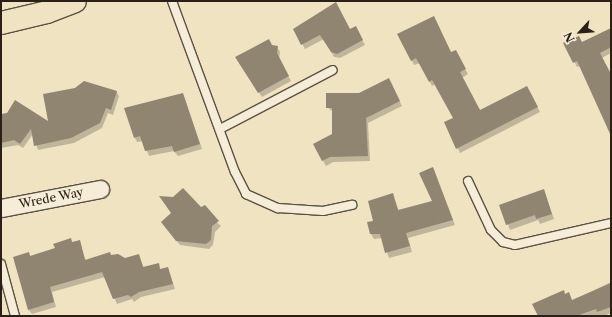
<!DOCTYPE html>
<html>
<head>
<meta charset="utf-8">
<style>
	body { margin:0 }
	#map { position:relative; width:612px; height:317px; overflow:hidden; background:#efe3c2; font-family:"Libre Caslon Text",serif }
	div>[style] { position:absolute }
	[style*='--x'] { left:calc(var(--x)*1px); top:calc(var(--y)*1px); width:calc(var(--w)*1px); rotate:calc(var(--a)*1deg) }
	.shadow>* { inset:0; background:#0003 }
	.building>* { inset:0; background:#908570 }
	.roads { filter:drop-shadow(1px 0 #5b5142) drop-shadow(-1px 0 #5b5142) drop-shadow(0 1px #5b5142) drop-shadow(0 -1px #5b5142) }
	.service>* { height:8px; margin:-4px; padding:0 4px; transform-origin:4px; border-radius:4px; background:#f5edd7 }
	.minor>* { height:17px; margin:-8.5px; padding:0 8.5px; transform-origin:8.5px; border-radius:8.5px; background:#f5edd7 }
	.primary>* { height:22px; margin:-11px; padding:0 11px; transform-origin:11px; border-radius:11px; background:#efe3c2 }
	span { translate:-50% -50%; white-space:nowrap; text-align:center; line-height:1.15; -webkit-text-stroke:3px #f5edd7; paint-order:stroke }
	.street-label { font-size:12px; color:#2a2017 }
	.frame { position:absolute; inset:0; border:2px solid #2a2017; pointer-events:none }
	.north { position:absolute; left:560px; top:12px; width:40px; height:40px; -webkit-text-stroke:3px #f5edd7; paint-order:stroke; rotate:244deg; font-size:11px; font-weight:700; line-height:16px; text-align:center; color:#2a2017 }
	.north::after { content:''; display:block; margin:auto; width:14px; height:18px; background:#2a2017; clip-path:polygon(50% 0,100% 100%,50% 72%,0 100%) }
</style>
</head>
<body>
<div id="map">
	<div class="shadow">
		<div style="clip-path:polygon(355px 27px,365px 45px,340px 58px,334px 57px,324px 39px,305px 49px,294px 29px,350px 30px)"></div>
		<div style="clip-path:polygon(611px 29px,611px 53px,602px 58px,611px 75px,611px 134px,580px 66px,577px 67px,565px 44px,582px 43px)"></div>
		<div style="clip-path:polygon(399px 34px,451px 53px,455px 51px,468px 74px,462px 78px,480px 111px,530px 92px,540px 112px,460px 153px,446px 123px,455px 118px,436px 84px,432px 86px,420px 63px,414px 65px)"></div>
		<div style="clip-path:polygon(272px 46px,277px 47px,280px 52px,279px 59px,291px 81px,262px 97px,239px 62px)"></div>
		<div style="clip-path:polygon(391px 85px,402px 106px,368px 123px,370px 161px,333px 162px,326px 166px,314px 144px,333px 135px,333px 112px,327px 107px)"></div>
		<div style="clip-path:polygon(116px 91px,119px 96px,113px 115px,108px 113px,102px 128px,74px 143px,38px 150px,33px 134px,23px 148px,18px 145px,1px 148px,1px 115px,50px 123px)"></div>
		<div style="clip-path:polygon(183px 94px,202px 149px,178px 156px,174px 151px,149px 156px,143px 141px,137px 142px,135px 138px)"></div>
		<div style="clip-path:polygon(433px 168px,455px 225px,408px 238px,412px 252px,389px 258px,382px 238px,374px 239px,371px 234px,374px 221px,392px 194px,399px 211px,433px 202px)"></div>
		<div style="clip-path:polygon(543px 190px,554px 219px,540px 224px,538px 220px,510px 230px,500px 205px)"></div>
		<div style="clip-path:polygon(201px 209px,221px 226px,215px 232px,213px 245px,209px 249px,180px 245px,163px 223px)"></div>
		<div style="clip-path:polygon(71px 240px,73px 243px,79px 241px,86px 261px,111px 256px,125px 259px,139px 256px,144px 268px,158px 265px,161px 270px,168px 268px,175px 289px,141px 297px,134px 302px,132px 299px,117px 304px,105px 277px,52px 292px,56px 307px,32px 314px,29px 310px,28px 253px,31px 257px,56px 249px)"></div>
		<div style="clip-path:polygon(611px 282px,611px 313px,604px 316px,538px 316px,565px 295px,572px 301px)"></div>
	</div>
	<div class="building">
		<div style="clip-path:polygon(336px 2px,350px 29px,356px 26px,363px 40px,337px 54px,331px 52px,320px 35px,301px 45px,293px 29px)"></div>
		<div style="clip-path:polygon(434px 16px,451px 52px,456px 50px,466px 69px,460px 72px,480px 110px,527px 86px,538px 107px,456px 149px,444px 122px,453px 118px,432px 80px,429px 82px,416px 58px,411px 61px,397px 34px)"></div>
		<div style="clip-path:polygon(611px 28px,611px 47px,600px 53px,611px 74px,611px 136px,577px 61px,573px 63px,563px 43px,579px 36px,582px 42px)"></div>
		<div style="clip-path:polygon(269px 39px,272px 45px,278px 46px,277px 53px,289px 76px,258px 93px,235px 57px)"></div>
		<div style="clip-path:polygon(389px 78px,400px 101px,366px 118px,368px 156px,330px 157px,322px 161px,313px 144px,332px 134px,332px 108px,326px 108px,326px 93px,359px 93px)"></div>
		<div style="clip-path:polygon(84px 81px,117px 91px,111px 110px,106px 108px,100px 123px,71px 138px,34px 146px,31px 129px,20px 144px,14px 140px,1px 143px,1px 114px,7px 113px,15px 100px,48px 121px,43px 94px,75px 88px)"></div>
		<div style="clip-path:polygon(183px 93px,200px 144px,174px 152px,172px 146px,145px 151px,140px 136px,134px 138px,124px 108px)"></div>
		<div style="clip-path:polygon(433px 167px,453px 220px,406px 233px,410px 246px,385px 253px,380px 234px,370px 234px,367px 222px,373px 221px,368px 201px,393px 193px,398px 210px,432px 201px,419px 173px)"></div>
		<div style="clip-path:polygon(183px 188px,201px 207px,205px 205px,219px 221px,212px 226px,211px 240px,206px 244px,176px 241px,161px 222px,171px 213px,159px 196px,173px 197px)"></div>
		<div style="clip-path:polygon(544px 189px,552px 214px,536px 219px,535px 215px,506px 225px,499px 205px)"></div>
		<div style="clip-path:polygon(71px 238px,72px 242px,80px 240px,85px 260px,110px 252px,111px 255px,118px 254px,125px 258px,139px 254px,143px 267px,159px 263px,160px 269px,168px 267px,173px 284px,139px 292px,131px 297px,128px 295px,113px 299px,102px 272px,50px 287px,54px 302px,28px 310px,13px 257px,29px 252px,30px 256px,55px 248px,53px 244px)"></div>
		<div style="clip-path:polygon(611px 283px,611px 307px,597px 312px,596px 309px,576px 316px,538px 316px,532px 304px,564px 290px,565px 294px,569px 292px,572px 300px)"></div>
	</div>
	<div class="roads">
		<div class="service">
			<div style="--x:172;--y:1;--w:182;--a:69.8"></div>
			<div style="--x:235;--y:172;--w:25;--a:63"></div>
			<div style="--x:246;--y:194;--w:35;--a:24"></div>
			<div style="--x:278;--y:208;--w:45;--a:3.8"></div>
			<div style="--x:323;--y:211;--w:30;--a:-12"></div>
			<div style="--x:220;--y:129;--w:127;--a:-27.6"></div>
			<div style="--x:468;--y:181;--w:54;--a:64.9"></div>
			<div style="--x:491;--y:230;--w:17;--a:45"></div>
			<div style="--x:503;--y:242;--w:12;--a:14"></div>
			<div style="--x:515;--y:245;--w:98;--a:-12.9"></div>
			<div style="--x:1;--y:264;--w:54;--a:74.9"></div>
		</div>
		<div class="minor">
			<div style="--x:1;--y:208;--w:101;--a:-10.9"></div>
		</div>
		<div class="primary">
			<div style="--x:1;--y:23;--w:47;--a:-13.4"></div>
			<div style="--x:47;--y:12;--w:30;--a:-21"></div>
		</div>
	</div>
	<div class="street-label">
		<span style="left:51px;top:198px;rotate:-11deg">Wrede Way</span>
	</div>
	<div class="frame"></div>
	<div class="north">N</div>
</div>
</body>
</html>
